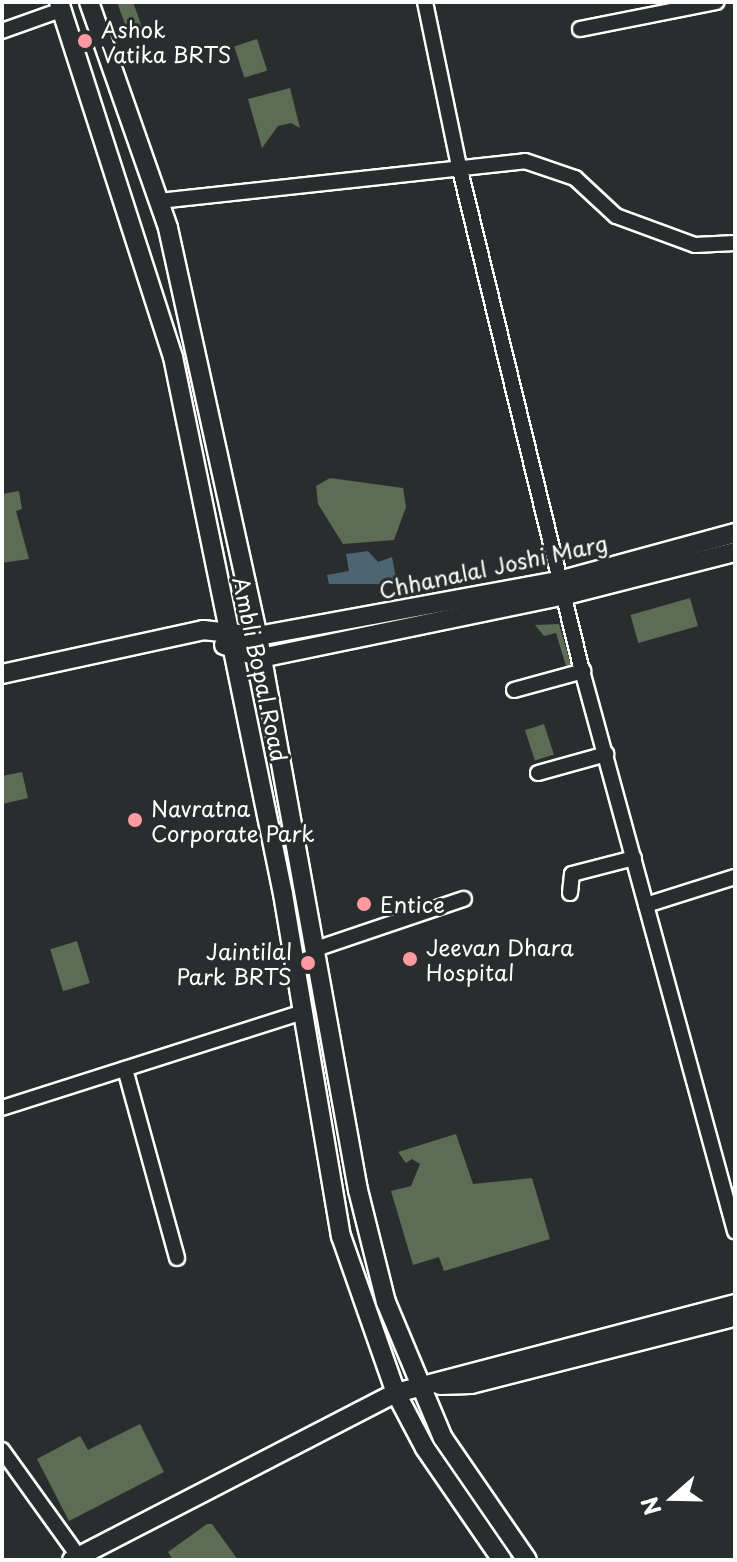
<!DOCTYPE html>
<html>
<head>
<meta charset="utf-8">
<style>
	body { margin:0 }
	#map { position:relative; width:737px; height:1562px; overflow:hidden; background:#2a2d2e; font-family:"Playpen Sans",sans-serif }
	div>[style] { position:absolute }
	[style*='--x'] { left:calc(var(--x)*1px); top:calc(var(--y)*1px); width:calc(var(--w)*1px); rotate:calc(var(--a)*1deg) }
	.green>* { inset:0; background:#5c6c55; transform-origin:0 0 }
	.water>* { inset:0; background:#4d6572 }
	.roads { filter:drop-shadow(2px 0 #fff) drop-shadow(-2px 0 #fff) drop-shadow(0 2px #fff) drop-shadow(0 -2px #fff) }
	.street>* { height:14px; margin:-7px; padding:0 7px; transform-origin:7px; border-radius:7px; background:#2a2d2e }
	.secondary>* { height:18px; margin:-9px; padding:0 9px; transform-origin:9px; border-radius:9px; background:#2a2d2e }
	.dots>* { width:22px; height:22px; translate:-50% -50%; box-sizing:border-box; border:4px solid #2a2d2e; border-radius:50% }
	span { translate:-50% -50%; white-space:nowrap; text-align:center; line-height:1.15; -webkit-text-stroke:6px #2a2d2e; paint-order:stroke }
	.poi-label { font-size:22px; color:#fff }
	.left { translate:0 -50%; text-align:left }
	.right { translate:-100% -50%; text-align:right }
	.street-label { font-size:22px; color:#fff }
	.frame { position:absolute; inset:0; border:4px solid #fff; pointer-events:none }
	.north { position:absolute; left:633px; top:1458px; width:80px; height:80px; -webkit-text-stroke:6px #2a2d2e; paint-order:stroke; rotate:250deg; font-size:22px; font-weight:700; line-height:32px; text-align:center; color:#fff }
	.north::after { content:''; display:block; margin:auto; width:28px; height:36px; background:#fff; clip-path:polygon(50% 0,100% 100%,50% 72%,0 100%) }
</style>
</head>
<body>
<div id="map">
	<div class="green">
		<div style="clip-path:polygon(117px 2px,133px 2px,144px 33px,130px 38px)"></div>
		<div style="left:257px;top:39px;width:33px;height:24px;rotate:72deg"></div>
		<div style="clip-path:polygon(290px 88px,300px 128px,291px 123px,278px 126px,262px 148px,248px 99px)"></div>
		<div style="clip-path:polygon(330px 478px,403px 488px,406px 507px,394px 540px,343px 544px,318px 504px,316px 486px)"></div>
		<div style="clip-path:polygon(19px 491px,22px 509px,16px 511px,29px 559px,2px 563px,2px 494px)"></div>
		<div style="left:690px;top:598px;width:29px;height:62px;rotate:74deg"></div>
		<div style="clip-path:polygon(559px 624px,571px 665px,566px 666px,556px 633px,544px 636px,535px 625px)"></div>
		<div style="left:544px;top:724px;width:32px;height:20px;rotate:72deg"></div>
		<div style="clip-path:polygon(22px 772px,28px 798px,3px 804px,2px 776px)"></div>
		<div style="left:77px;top:941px;width:44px;height:28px;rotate:73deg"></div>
		<div style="clip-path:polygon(456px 1134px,473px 1184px,532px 1178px,550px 1239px,444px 1271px,439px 1257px,413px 1265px,391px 1191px,411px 1186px,420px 1164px,412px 1159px,406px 1163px,398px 1152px)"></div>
		<div style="clip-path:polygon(140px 1424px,164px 1472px,69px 1521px,37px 1459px,80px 1436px,88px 1450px)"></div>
		<div style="clip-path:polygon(207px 1524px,212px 1524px,238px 1560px,173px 1560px,168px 1552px)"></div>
	</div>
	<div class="water">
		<div style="clip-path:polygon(368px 551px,378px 562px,392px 557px,397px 584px,329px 584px,327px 575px,349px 571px,346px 554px)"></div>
	</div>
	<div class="roads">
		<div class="street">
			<div style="--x:425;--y:2;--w:167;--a:78.3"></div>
			<div style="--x:459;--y:166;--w:516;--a:76.31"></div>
			<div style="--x:581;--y:667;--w:585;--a:74.73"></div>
			<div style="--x:580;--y:29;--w:139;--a:-11.2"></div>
			<div style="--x:2;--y:31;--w:63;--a:-19.6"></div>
			<div style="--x:159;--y:201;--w:368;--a:-6.2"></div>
			<div style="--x:525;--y:161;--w:53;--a:18.8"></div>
			<div style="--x:575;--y:178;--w:56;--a:42.8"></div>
			<div style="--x:616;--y:216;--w:84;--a:20.2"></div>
			<div style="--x:695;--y:245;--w:40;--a:-2.9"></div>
			<div style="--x:514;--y:690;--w:72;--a:-15.4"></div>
			<div style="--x:538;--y:773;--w:71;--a:-15.6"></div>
			<div style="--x:570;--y:893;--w:19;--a:-84"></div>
			<div style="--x:572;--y:874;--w:64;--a:-14.5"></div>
			<div style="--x:646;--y:905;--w:93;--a:-17.5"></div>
			<div style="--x:316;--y:949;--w:156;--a:-18.7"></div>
			<div style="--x:125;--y:1069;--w:196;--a:74.6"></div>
			<div style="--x:2;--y:1108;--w:316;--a:-17.7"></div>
			<div style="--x:2;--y:1450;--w:135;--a:54.3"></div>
		</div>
		<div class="secondary">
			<div style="--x:59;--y:2;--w:373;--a:72.2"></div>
			<div style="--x:173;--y:357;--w:548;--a:78.42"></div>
			<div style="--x:283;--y:894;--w:347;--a:80.4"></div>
			<div style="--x:341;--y:1236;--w:166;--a:70.7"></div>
			<div style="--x:396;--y:1393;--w:62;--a:62.2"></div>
			<div style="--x:425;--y:1448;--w:136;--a:55.5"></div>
			<div style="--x:89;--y:2;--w:239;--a:70.7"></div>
			<div style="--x:168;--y:228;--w:418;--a:77.6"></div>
			<div style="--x:258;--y:636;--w:563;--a:79.77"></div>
			<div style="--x:358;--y:1190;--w:115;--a:76"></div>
			<div style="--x:386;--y:1302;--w:147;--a:67.3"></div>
			<div style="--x:443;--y:1438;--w:148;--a:55.5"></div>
			<div style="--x:224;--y:645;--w:39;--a:19"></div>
			<div style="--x:261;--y:658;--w:311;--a:-11.7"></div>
			<div style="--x:566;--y:595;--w:174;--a:-14.3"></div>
			<div style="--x:2;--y:674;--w:206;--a:-12.3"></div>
			<div style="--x:203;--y:630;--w:55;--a:6.2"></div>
			<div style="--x:258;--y:636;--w:309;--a:-10.4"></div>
			<div style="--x:562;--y:580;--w:179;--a:-15.2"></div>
			<div style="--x:440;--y:1385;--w:31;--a:-2"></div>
			<div style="--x:471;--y:1384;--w:267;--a:-14.3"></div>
			<div style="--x:72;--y:1560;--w:365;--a:-27.3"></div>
			<div style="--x:396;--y:1393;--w:350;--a:-14.7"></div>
		</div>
	</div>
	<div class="dots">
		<div style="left:85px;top:41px;background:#ff9aa2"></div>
		<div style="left:135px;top:820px;background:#ff9aa2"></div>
		<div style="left:364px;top:904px;background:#ff9aa2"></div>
		<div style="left:410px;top:959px;background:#ff9aa2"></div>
		<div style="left:308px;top:963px;background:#ff9aa2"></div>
	</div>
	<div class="poi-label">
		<span class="left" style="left:101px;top:41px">Ashok<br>Vatika BRTS</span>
		<span class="left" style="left:151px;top:820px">Navratna<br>Corporate Park</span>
		<span class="left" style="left:380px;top:904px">Entice</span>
		<span class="left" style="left:426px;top:959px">Jeevan Dhara<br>Hospital</span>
		<span class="right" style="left:292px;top:963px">Jaintilal<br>Park BRTS</span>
	</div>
	<div class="street-label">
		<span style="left:493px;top:566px;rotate:-12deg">Chhanalal Joshi Marg</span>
		<span style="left:261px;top:669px;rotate:78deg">Ambli Bopal Road</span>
	</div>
	<div class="frame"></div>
	<div class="north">N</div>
</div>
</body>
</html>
